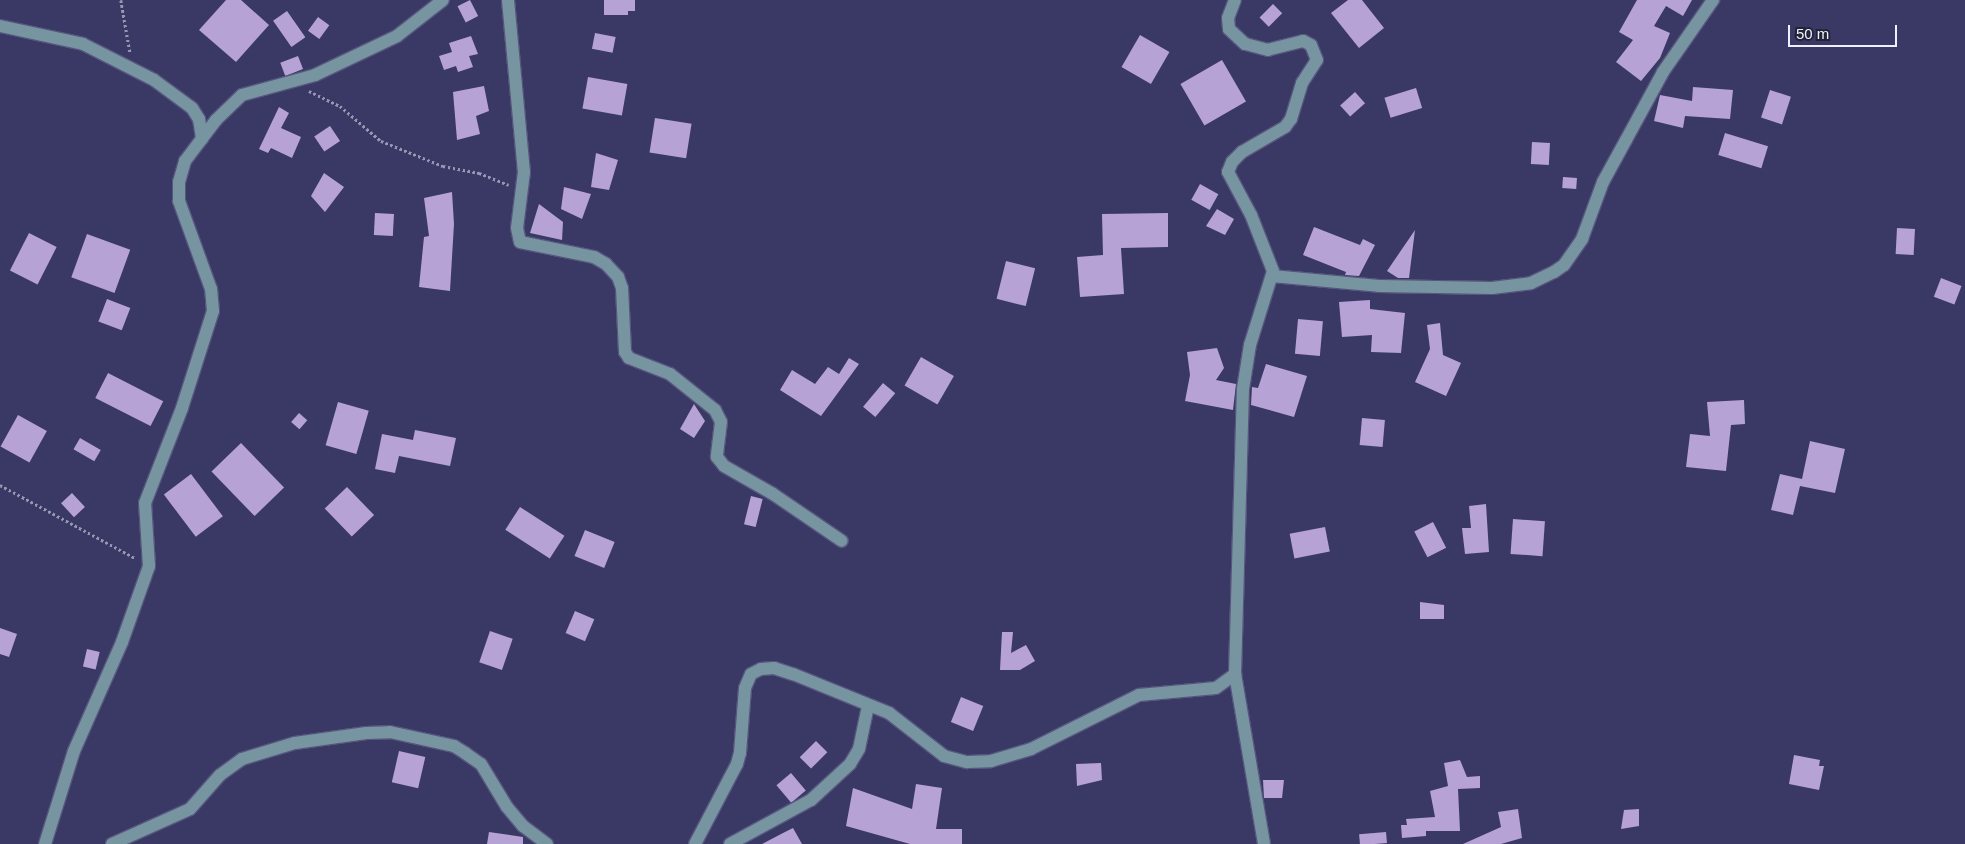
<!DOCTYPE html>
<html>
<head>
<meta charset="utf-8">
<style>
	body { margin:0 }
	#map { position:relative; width:1965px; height:844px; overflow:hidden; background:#3a3966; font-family:Arial,sans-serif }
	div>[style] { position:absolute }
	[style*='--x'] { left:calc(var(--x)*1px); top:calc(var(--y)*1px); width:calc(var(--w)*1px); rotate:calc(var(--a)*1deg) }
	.building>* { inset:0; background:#b7a2d5; transform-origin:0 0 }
	.path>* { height:2.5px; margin-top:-1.25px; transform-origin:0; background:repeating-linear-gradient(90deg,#9797b3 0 2.5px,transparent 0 5px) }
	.roads { filter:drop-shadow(1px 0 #57567e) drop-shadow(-1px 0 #57567e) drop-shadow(0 1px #57567e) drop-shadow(0 -1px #57567e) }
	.minor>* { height:12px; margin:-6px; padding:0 6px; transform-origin:6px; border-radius:6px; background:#7795a0 }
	span { translate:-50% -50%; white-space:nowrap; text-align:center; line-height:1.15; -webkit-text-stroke:5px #232338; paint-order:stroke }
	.scale { position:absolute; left:1788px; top:25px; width:109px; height:22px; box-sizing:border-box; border:2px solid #eff0fc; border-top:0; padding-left:6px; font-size:15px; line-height:18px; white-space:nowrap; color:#eff0fc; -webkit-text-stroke:4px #232338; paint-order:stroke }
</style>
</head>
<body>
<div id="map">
	<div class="building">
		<div style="clip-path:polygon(226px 0,241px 0,269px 25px,236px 62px,199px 30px)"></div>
		<div style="left:470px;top:0;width:18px;height:14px;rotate:63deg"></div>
		<div style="clip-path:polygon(604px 0,635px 0,635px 11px,628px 11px,628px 15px,604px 15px)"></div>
		<div style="clip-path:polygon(1348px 0,1362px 0,1384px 28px,1359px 48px,1331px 13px)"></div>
		<div style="clip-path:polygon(1637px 0,1692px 0,1683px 16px,1666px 6px,1654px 26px,1670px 33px,1660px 58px,1641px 81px,1616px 62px,1633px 40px,1619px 32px)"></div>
		<div style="left:1273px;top:4px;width:13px;height:19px;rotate:45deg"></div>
		<div style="left:287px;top:11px;width:32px;height:17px;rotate:55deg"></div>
		<div style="left:318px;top:17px;width:14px;height:17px;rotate:36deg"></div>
		<div style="left:595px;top:33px;width:21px;height:16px;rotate:11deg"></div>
		<div style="left:1140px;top:35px;width:34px;height:37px;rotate:30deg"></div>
		<div style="clip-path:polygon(471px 36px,478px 54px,469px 56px,473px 67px,458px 72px,456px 66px,444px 70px,439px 56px,452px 52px,449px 43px)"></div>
		<div style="left:298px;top:56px;width:14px;height:19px;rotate:69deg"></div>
		<div style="left:1222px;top:60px;width:48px;height:48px;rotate:60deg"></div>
		<div style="left:588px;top:77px;width:40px;height:32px;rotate:10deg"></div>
		<div style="clip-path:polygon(484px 86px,489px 111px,476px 116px,480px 134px,457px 140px,453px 92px)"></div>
		<div style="clip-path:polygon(1693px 87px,1733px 90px,1730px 119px,1685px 116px,1683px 128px,1654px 121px,1660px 95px,1692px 101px)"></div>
		<div style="left:1416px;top:88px;width:21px;height:33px;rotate:73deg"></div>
		<div style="left:1770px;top:90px;width:22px;height:29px;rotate:18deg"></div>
		<div style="left:1355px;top:92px;width:15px;height:20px;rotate:48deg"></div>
		<div style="clip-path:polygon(279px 107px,289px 113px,281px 128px,301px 137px,292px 158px,271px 148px,268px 153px,259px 149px)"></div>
		<div style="left:655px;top:118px;width:37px;height:35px;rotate:9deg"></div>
		<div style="left:330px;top:126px;width:18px;height:19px;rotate:56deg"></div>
		<div style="left:1725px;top:133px;width:45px;height:23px;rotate:17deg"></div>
		<div style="left:1532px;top:142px;width:18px;height:22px;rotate:3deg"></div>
		<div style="clip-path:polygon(596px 153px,618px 160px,609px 190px,591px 187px)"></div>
		<div style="clip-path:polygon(324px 173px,344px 187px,325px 212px,311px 196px)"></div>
		<div style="left:1563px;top:177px;width:14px;height:11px;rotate:4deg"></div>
		<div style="left:1200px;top:184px;width:21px;height:18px;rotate:29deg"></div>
		<div style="clip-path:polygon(564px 187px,591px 194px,582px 219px,561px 209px)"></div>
		<div style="clip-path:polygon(452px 192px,454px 224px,450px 291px,419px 287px,424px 237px,429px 236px,424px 198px)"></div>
		<div style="clip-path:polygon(539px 204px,563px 222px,562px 240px,530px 233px)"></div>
		<div style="clip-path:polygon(1217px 209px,1234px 219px,1225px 235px,1206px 226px)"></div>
		<div style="left:375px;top:213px;width:19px;height:22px;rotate:3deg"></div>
		<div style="clip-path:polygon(1168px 213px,1168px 247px,1121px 248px,1124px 294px,1080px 297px,1077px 257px,1103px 255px,1102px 214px)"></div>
		<div style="clip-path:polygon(1314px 227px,1360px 245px,1363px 239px,1375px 245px,1359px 276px,1345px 275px,1346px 272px,1303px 255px)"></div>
		<div style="left:1897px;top:228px;width:18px;height:26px;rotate:3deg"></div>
		<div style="clip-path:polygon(1415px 230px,1409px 278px,1398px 278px,1387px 271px)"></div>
		<div style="left:29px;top:233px;width:31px;height:42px;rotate:27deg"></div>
		<div style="left:87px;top:234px;width:46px;height:46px;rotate:20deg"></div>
		<div style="left:1006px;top:261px;width:30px;height:39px;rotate:14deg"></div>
		<div style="left:1941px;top:278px;width:22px;height:20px;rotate:21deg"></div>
		<div style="left:107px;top:299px;width:25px;height:24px;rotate:21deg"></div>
		<div style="clip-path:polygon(1370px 300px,1370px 309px,1405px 313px,1401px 353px,1371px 352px,1372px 335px,1342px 337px,1339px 302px)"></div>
		<div style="left:1298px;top:319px;width:25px;height:35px;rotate:5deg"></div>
		<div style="clip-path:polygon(1440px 323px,1443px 355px,1461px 363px,1446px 396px,1415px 382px,1430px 349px,1427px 325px)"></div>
		<div style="clip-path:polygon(1217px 348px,1224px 368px,1216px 380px,1236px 384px,1233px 410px,1185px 401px,1190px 375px,1187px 352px)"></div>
		<div style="left:921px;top:357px;width:38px;height:33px;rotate:30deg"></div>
		<div style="clip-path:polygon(849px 358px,859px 364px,821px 416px,780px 390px,792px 370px,815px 384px,828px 367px,839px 374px)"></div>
		<div style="clip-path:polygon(1266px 364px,1307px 376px,1294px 417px,1251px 405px,1252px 387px,1258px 388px)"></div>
		<div style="left:108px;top:373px;width:62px;height:28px;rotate:27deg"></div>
		<div style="left:883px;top:383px;width:16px;height:31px;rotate:40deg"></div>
		<div style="clip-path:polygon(1744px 400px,1745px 424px,1731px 425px,1726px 471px,1686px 467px,1690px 434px,1710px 436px,1707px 402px)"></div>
		<div style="left:338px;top:402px;width:32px;height:45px;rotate:16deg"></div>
		<div style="clip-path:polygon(694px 404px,705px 421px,694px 438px,680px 429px)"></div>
		<div style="left:299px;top:413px;width:11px;height:12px;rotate:41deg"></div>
		<div style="left:18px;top:415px;width:33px;height:36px;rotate:29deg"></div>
		<div style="left:1362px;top:418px;width:23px;height:27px;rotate:5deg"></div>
		<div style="clip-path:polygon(415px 430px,456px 438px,450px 466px,399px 456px,395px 473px,375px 469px,382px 434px,413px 440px)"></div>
		<div style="left:80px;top:438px;width:24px;height:13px;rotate:30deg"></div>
		<div style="clip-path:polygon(1810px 441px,1845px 449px,1835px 493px,1800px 486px,1793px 515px,1771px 510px,1780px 474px,1802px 479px)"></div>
		<div style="left:241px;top:443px;width:62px;height:41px;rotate:46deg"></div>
		<div style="left:191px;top:474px;width:53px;height:34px;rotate:53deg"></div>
		<div style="left:347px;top:487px;width:39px;height:31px;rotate:46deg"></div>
		<div style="left:72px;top:493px;width:19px;height:15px;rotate:47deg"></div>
		<div style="left:751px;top:496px;width:12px;height:29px;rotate:14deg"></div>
		<div style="clip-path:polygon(1486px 504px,1489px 552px,1465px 554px,1462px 528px,1471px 528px,1469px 506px)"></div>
		<div style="left:520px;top:507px;width:53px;height:27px;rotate:33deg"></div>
		<div style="left:1513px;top:519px;width:32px;height:35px;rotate:4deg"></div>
		<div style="left:1433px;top:522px;width:29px;height:21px;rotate:63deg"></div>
		<div style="left:1325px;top:527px;width:25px;height:36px;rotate:79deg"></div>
		<div style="left:585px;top:530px;width:32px;height:28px;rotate:22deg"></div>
		<div style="clip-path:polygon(1420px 602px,1444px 605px,1444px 619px,1420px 619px)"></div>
		<div style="left:575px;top:611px;width:21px;height:24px;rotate:23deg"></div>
		<div style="clip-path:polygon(0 628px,17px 634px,9px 657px,0 654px)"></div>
		<div style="left:490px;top:631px;width:24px;height:33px;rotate:19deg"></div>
		<div style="clip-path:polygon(1002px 632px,1013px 632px,1011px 653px,1026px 645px,1035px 661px,1020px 670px,1000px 670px)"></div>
		<div style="left:87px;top:649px;width:13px;height:18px;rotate:13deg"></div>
		<div style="left:961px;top:697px;width:24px;height:27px;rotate:22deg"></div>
		<div style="left:816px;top:741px;width:16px;height:23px;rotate:45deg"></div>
		<div style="left:399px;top:751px;width:27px;height:32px;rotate:13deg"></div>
		<div style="clip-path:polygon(1794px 755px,1820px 760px,1819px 766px,1824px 766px,1819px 790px,1789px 784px)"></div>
		<div style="clip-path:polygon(1460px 760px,1467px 777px,1480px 776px,1480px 788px,1458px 789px,1460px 831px,1426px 831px,1426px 836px,1402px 838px,1401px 825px,1407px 825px,1406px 819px,1435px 817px,1430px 791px,1448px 786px,1444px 763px)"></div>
		<div style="clip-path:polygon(1101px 763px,1102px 780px,1077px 786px,1076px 764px)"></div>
		<div style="left:791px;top:773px;width:23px;height:19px;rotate:50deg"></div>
		<div style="clip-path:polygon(1263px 780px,1284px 780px,1282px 798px,1264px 798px)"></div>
		<div style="clip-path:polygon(916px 784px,942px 788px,936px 829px,962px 829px,962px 844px,910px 844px,846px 826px,853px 788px,912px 809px)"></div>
		<div style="clip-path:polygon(1518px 809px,1522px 838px,1501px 844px,1463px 844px,1501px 827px,1498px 812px)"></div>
		<div style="clip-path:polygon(1639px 809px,1639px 826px,1621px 829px,1624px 810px)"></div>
		<div style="clip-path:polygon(793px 828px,802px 844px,762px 844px,783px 833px)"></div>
		<div style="clip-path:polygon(489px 832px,523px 837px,523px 844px,487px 844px)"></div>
		<div style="left:1386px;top:832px;width:11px;height:27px;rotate:85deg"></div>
	</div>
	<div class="path">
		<div style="--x:121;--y:0;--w:53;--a:80.2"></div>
		<div style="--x:309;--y:91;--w:34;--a:26"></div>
		<div style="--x:340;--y:106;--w:54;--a:40.5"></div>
		<div style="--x:381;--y:141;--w:67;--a:22"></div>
		<div style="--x:443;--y:166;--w:37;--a:11"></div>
		<div style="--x:479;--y:173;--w:32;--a:22"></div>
		<div style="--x:0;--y:485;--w:153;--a:28.4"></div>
	</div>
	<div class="roads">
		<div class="minor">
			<div style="--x:508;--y:0;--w:173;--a:84.7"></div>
			<div style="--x:524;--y:172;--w:56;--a:97.1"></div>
			<div style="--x:517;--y:228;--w:14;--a:78"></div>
			<div style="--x:520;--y:242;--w:76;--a:11.5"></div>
			<div style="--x:594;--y:257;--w:14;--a:30"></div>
			<div style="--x:606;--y:264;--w:18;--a:47"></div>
			<div style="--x:618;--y:277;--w:12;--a:70"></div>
			<div style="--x:622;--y:288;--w:64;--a:87.3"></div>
			<div style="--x:625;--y:352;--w:7;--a:56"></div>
			<div style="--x:629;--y:358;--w:44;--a:21.3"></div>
			<div style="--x:670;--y:374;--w:58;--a:38.7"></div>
			<div style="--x:715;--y:410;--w:13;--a:63"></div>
			<div style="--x:721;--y:422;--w:35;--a:97"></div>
			<div style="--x:717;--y:457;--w:11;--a:52"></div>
			<div style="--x:724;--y:466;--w:56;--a:29.7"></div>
			<div style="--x:773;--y:494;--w:83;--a:34.3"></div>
			<div style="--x:0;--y:26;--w:85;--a:12.2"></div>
			<div style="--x:83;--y:44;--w:80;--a:26.9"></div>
			<div style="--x:154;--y:80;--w:47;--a:36.4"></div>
			<div style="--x:192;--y:108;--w:13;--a:58"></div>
			<div style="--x:199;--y:119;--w:20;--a:81"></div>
			<div style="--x:1272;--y:276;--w:107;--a:5.3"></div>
			<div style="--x:1379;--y:286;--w:113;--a:1"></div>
			<div style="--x:1492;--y:288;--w:39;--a:-7"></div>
			<div style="--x:1531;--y:283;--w:25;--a:-26"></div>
			<div style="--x:1554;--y:272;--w:12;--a:-35"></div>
			<div style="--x:1564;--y:265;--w:32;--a:-55"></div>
			<div style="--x:1582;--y:239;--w:61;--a:-69.8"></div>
			<div style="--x:1603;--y:182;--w:48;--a:-61.3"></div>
			<div style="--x:1626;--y:140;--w:77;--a:-61.4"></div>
			<div style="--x:1663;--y:72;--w:88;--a:-55.2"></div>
			<div style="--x:1235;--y:674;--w:172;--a:80.3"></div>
			<div style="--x:45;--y:844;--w:97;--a:-72.7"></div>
			<div style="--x:74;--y:751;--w:119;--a:-66.2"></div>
			<div style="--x:122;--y:642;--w:81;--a:-70.4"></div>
			<div style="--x:149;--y:566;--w:63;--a:-93.6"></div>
			<div style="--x:145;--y:503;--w:102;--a:-68.7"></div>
			<div style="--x:182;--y:408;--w:102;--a:-72.3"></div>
			<div style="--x:213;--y:311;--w:22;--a:-95"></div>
			<div style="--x:211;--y:289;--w:94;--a:-110"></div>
			<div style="--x:179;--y:201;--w:19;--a:-90"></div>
			<div style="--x:179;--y:182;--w:22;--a:-74"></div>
			<div style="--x:185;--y:161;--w:51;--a:-52.9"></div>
			<div style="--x:216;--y:120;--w:36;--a:-44"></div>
			<div style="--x:242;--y:95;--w:76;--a:-15.3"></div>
			<div style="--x:315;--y:75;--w:91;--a:-25.4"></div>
			<div style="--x:397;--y:36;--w:58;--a:-38"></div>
			<div style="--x:112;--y:844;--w:85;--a:-24.2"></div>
			<div style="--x:190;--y:809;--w:45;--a:-48.6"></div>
			<div style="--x:220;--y:775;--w:27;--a:-36"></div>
			<div style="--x:242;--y:759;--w:55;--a:-16.8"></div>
			<div style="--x:295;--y:743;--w:72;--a:-8"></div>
			<div style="--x:366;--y:733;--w:24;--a:-2"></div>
			<div style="--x:390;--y:732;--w:66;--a:12.3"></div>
			<div style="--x:454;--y:746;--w:13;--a:32"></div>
			<div style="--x:465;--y:753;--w:19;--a:35"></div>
			<div style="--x:481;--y:764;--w:50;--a:58.8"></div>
			<div style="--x:507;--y:807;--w:25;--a:50"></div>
			<div style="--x:523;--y:826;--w:30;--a:37"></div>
			<div style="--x:695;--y:844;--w:90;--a:-62.3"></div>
			<div style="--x:737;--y:764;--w:11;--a:-75"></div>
			<div style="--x:740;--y:753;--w:65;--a:-85.6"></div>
			<div style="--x:745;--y:688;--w:15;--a:-67"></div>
			<div style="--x:751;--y:674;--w:11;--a:-27"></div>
			<div style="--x:761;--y:669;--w:13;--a:-4"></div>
			<div style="--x:774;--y:668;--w:20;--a:18"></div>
			<div style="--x:793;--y:674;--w:104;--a:22.1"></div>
			<div style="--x:889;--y:713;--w:70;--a:38"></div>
			<div style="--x:944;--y:756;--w:24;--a:15"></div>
			<div style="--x:967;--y:762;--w:24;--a:-2"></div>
			<div style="--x:991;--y:761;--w:42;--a:-16.7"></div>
			<div style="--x:1031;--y:749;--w:121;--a:-26.6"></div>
			<div style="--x:1139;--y:695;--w:77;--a:-5.2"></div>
			<div style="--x:1216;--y:688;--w:24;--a:-36"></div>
			<div style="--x:1235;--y:674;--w:285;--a:-88.4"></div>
			<div style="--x:1243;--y:389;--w:45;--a:-81"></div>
			<div style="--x:1250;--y:345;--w:77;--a:-72.7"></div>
			<div style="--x:1273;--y:271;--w:60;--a:-111.4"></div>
			<div style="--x:1251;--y:215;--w:49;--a:-118.1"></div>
			<div style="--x:1228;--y:172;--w:11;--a:-68"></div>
			<div style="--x:1232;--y:162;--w:14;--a:-45"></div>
			<div style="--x:1242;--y:152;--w:50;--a:-30.2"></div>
			<div style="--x:1285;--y:127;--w:10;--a:-53"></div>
			<div style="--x:1291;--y:119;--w:38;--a:-73"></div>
			<div style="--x:1302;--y:83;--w:27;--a:-57"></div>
			<div style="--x:1317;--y:60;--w:16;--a:-112"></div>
			<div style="--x:1311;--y:45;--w:9;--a:-153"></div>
			<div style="--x:1303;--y:41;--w:36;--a:166"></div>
			<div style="--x:1268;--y:50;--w:24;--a:-165"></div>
			<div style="--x:1245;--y:44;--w:22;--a:-137"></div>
			<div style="--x:1229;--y:29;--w:11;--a:-95"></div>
			<div style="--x:1228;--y:18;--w:19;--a:-69"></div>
			<div style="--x:730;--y:844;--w:92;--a:-28.5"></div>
			<div style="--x:811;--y:800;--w:53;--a:-42.7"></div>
			<div style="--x:850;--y:764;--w:17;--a:-59"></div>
			<div style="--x:859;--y:749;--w:44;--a:-78.2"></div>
		</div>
	</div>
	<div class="scale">50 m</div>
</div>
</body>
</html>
